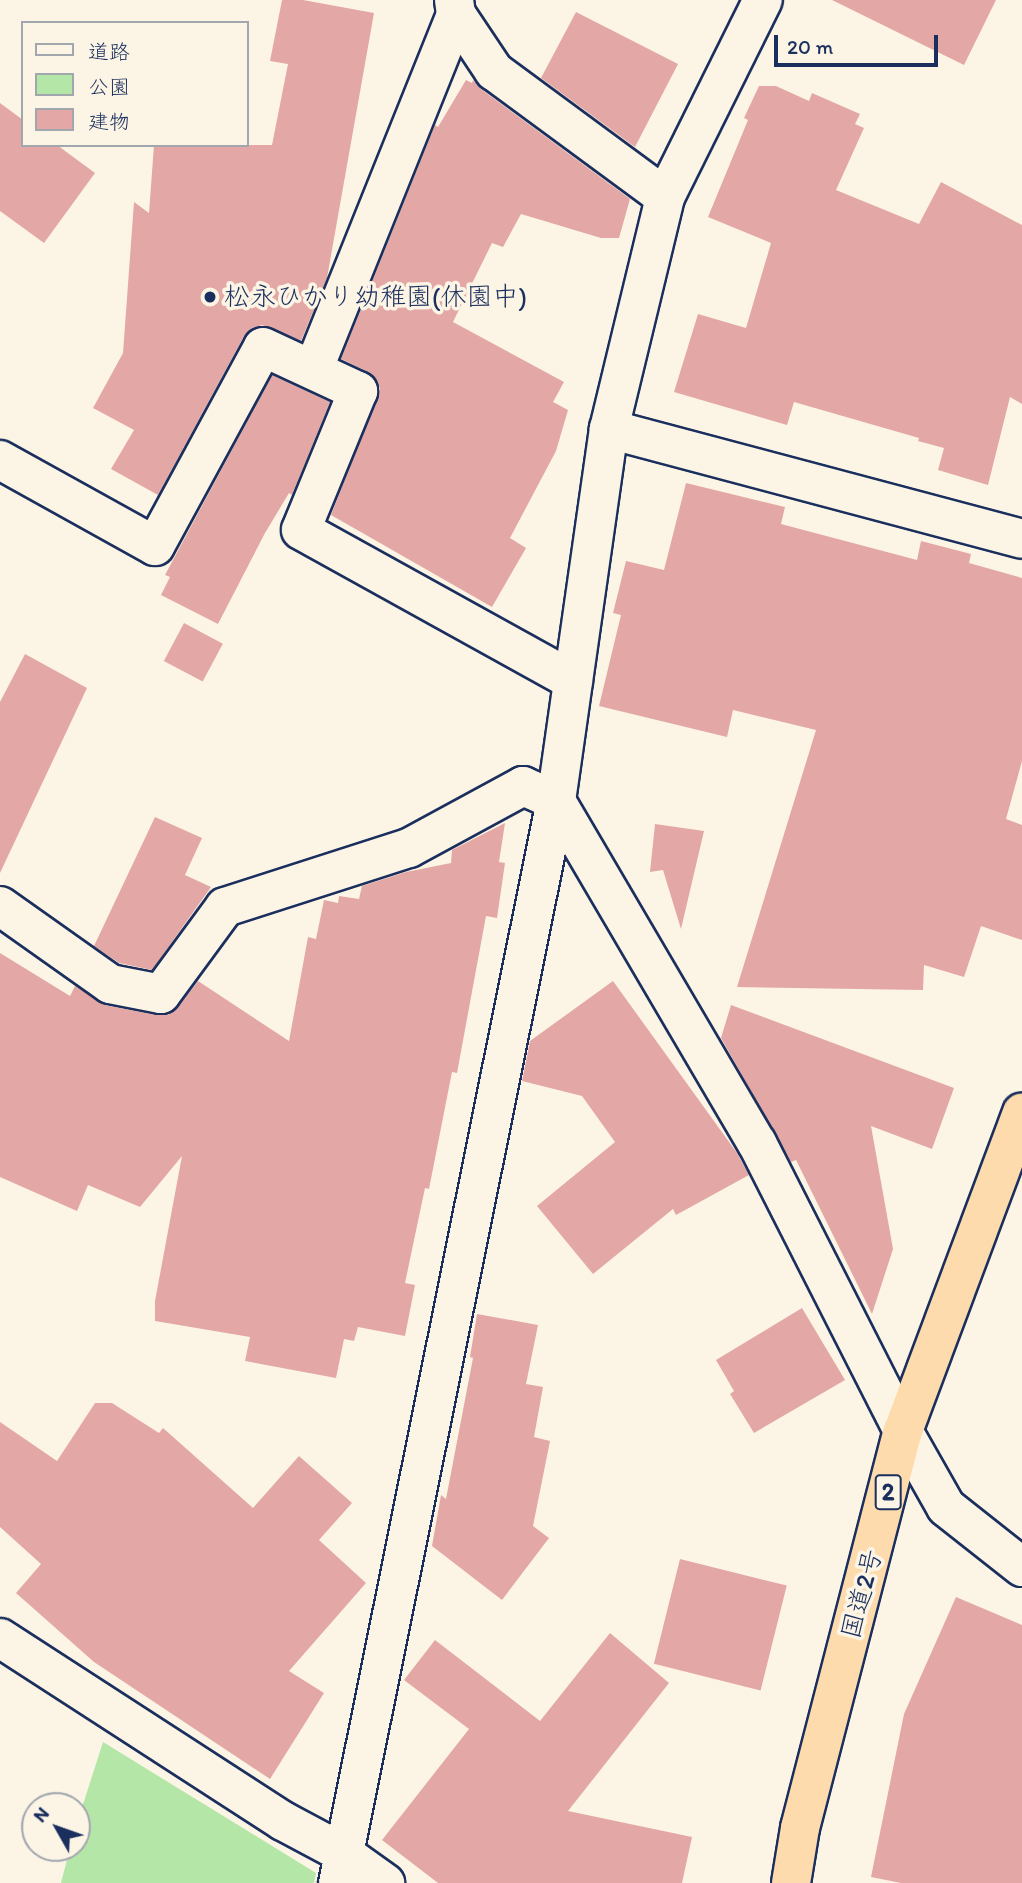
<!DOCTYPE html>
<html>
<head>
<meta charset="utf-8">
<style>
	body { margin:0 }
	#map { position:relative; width:1022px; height:1883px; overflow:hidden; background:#fcf5e5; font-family:Itim,"Klee One",sans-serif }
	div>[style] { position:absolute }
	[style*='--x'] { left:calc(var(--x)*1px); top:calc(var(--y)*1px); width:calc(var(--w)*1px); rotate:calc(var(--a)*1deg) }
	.green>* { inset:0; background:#b4e7a7 }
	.building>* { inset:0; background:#e3a8a5; transform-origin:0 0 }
	.roads { filter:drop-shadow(2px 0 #1b2f5e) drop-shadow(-2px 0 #1b2f5e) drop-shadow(0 2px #1b2f5e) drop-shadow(0 -2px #1b2f5e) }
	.minor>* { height:38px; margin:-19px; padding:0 19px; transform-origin:19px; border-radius:19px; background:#fcf5e5 }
	.highway>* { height:38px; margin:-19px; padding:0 19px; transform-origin:19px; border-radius:19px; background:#fedbac }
	.dots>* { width:19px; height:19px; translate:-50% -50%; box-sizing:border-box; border:4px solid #fcf5e5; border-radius:50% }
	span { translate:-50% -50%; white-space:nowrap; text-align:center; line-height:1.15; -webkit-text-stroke:7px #fcf5e5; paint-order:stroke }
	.shield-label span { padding:2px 5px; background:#fcf5e5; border:2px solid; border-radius:5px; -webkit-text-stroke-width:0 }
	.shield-label { font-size:24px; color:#1b2f5e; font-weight:700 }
	.poi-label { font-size:26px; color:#1b2f5e }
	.left { translate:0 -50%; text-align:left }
	.street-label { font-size:26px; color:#1b2f5e }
	.legend { position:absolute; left:21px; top:21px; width:228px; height:126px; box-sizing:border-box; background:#fcf5e5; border:2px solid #a2a6af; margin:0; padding:9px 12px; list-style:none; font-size:21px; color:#1b2f5e }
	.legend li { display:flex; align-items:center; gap:14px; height:35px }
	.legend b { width:35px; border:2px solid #a2a6af }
	.north { position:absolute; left:21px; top:1792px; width:70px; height:70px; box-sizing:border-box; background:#fcf5e5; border:2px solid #a2a6af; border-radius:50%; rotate:310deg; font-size:19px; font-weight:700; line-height:28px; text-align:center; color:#1b2f5e }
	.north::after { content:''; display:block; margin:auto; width:24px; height:32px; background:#1b2f5e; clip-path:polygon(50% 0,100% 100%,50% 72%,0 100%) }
	.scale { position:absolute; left:774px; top:35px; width:164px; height:32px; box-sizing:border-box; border:4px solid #1b2f5e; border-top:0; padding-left:9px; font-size:21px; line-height:24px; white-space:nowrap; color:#1b2f5e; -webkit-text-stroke:5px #fcf5e5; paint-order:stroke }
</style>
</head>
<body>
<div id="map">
	<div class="green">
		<div style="clip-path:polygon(103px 1742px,316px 1873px,314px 1883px,61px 1883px,70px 1848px,77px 1848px,77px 1823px)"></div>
	</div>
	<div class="building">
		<div style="clip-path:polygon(282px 0,303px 0,374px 13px,327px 278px,301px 341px,262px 325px,252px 328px,244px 336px,158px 495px,111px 469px,134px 430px,93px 408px,123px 353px,134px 202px,149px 213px,154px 145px,272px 145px,288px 64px,270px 61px)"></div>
		<div style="clip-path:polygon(832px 0,996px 0,964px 65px)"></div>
		<div style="clip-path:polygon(576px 12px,678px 64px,635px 147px,541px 78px)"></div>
		<div style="clip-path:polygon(466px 80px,472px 83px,473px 80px,481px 89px,630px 199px,619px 238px,601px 238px,521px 214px,503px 247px,492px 243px,453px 322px,564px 382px,553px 402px,568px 410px,556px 451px,510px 538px,526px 548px,492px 607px,331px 515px,380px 389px,376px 379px,368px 372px,341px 359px,435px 125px,438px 127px)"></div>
		<div style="clip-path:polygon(759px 86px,776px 86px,809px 101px,812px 93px,860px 114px,855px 124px,864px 128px,836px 190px,919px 224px,941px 182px,1022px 225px,1022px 404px,1010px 397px,988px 485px,938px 470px,944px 448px,918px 441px,919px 438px,794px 402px,787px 425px,674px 392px,698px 314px,746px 328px,771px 243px,708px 217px,748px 120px,744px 118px)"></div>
		<div style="clip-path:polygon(0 103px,23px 120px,23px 145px,57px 145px,95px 173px,44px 243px,0 211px)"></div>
		<div style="clip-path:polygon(272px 375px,330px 402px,292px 495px,289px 493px,265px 533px,218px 624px,161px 595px,170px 577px,165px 575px)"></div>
		<div style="clip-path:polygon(686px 483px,785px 507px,781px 524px,917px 560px,921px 541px,971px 554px,969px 563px,1022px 578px,1022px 761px,1006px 819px,1022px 825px,1022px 940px,981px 926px,964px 977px,924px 965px,923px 990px,737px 987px,816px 730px,733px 710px,727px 737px,599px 706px,621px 615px,613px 613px,626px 561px,664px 570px)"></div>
		<div style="left:184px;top:623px;width:44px;height:43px;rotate:28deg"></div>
		<div style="clip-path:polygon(25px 654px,87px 688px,0 873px,0 702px)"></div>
		<div style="clip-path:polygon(155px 817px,202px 838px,185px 875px,211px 887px,152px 970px,119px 963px,94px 946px)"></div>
		<div style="clip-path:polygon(505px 823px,499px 862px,505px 863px,497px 918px,486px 916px,457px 1073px,452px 1072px,429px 1189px,425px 1188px,405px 1283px,415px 1285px,405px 1336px,358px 1327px,354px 1341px,344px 1339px,336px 1378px,245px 1361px,250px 1337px,155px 1321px,155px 1301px,182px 1156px,140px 1207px,88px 1185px,77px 1211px,0 1177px,0 953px,70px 996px,75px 986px,105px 1005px,157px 1015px,168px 1015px,178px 1007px,198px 981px,289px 1041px,308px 937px,316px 939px,324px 900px,338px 903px,339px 896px,359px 899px,362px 886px,406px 872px,451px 863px,452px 850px)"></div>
		<div style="clip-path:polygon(655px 824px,704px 831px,681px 929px,663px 870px,650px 872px)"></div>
		<div style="clip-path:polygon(613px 981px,737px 1153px,749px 1175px,676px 1215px,673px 1209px,593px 1274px,537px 1206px,615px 1142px,582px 1096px,522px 1081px,530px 1041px)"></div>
		<div style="clip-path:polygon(731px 1005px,954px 1088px,932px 1149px,871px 1126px,893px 1249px,872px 1314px,796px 1160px,791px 1162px,721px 1038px)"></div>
		<div style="clip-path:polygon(802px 1308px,845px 1380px,754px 1433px,730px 1394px,734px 1391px,716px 1360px)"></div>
		<div style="clip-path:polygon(477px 1314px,538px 1325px,526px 1384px,543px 1387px,534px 1437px,550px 1441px,533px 1526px,549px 1538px,502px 1600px,432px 1546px,441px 1495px,446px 1499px,473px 1358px,470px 1357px)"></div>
		<div style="clip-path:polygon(95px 1403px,112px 1403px,159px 1433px,163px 1428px,253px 1508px,299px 1456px,352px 1503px,319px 1540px,366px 1583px,289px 1671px,324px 1693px,270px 1779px,94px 1662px,16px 1593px,41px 1564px,0 1527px,0 1422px,57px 1461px)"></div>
		<div style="left:680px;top:1559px;width:110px;height:108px;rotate:14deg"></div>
		<div style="clip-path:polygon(956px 1597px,1022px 1625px,1022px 1883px,901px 1883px,871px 1877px,904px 1714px)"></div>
		<div style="clip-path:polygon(610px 1633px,669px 1683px,568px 1811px,692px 1837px,682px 1883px,438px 1883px,382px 1840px,469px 1729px,404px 1680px,435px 1640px,540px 1721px)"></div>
	</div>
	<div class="roads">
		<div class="minor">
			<div style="--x:454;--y:0;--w:14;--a:82"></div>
			<div style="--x:456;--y:14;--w:69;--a:56.3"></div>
			<div style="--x:494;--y:71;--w:212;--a:36.4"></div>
			<div style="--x:314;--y:368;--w:381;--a:-68.1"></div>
			<div style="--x:609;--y:429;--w:427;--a:14.9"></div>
			<div style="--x:0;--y:460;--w:177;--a:29"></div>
			<div style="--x:155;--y:546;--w:226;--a:-61.5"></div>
			<div style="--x:263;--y:347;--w:105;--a:24.9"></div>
			<div style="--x:358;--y:391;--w:150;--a:112.3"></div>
			<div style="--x:301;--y:530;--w:311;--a:29"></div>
			<div style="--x:0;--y:906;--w:135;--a:35.3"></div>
			<div style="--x:110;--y:984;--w:52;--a:11.1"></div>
			<div style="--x:161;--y:994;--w:108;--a:-53.7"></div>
			<div style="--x:225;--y:907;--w:193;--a:-17.8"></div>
			<div style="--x:409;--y:848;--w:130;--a:-28.5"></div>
			<div style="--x:523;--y:786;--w:36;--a:24"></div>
			<div style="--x:556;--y:801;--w:397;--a:59.6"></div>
			<div style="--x:757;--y:1143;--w:323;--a:63.1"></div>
			<div style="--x:903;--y:1431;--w:87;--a:60.5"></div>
			<div style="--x:946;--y:1507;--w:97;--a:38.3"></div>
			<div style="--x:0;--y:1638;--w:337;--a:32.9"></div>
			<div style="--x:283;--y:1821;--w:68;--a:28.1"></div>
			<div style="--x:343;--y:1853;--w:52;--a:35.5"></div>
			<div style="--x:338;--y:1883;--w:1104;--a:-78.61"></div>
			<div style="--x:556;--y:801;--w:376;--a:-81.9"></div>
			<div style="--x:609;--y:429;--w:239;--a:-76.4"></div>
			<div style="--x:665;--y:197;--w:220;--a:-63.6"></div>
		</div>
		<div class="highway">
			<div style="--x:791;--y:1883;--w:56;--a:-80.7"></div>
			<div style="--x:800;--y:1828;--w:410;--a:-75.5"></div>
			<div style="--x:903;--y:1431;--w:340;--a:-69.5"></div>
		</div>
	</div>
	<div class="dots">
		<div style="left:210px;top:297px;background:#1b2f5e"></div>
	</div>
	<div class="shield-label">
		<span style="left:888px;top:1492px">2</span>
	</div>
	<div class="poi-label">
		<span class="left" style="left:224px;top:297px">松永ひかり幼稚園(休園中)</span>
	</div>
	<div class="street-label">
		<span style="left:862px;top:1594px;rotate:-75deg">国道2号</span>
	</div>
	<ul class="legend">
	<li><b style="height:9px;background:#fcf5e5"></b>道路</li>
	<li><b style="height:19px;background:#b4e7a7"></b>公園</li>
	<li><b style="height:19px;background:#e3a8a5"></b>建物</li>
	</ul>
	<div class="north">N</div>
	<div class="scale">20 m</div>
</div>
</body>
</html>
